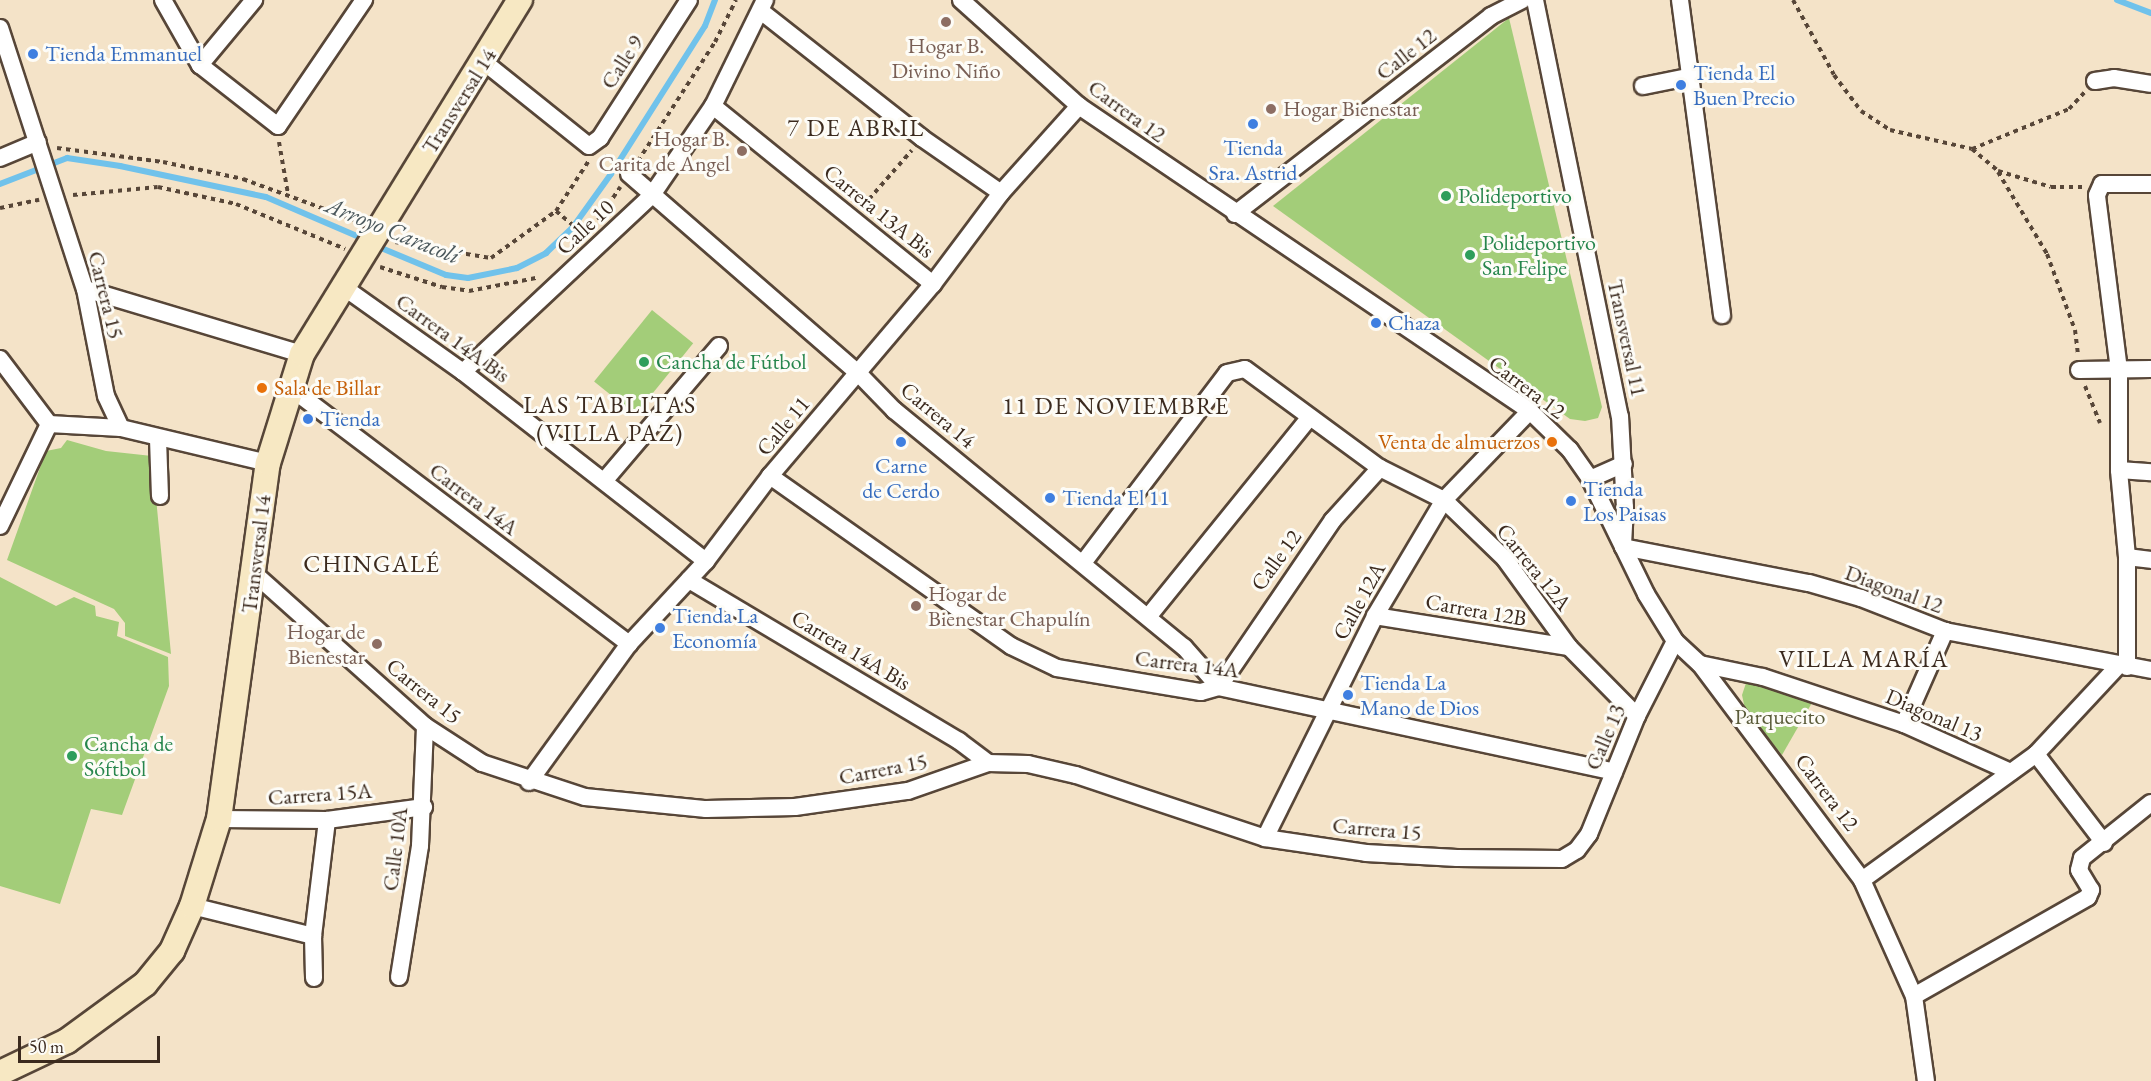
<!DOCTYPE html>
<html>
<head>
<meta charset="utf-8">
<style>
	body { margin:0 }
	#map { position:relative; width:2151px; height:1081px; overflow:hidden; background:#f4e3c8; font-family:"EB Garamond",serif }
	div>[style] { position:absolute }
	[style*='--x'] { left:calc(var(--x)*1px); top:calc(var(--y)*1px); width:calc(var(--w)*1px); rotate:calc(var(--a)*1deg) }
	.green>* { inset:0; background:#a3cd79; transform-origin:0 0 }
	.stream>* { height:6px; margin:-3px; padding:0 3px; transform-origin:3px; border-radius:3px; background:#70c2eb }
	.path>* { height:4px; margin-top:-2px; transform-origin:0; background:repeating-linear-gradient(90deg,#574638 0 4.5px,transparent 0 9px) }
	.roads { filter:drop-shadow(2px 0 #574638) drop-shadow(-2px 0 #574638) drop-shadow(0 2px #574638) drop-shadow(0 -2px #574638) }
	.street>* { height:16px; margin:-8px; padding:0 8px; transform-origin:8px; border-radius:8px; background:#fff }
	.secondary>* { height:24px; margin:-12px; padding:0 12px; transform-origin:12px; border-radius:12px; background:#f7e8c3 }
	.dots>* { width:16px; height:16px; translate:-50% -50%; box-sizing:border-box; border:3px solid #fdfcf7; border-radius:50% }
	span { translate:-50% -50%; white-space:nowrap; text-align:center; line-height:1.15; -webkit-text-stroke:6px #fdfcf7; paint-order:stroke }
	.education-label { font-size:22px; color:#785e54 }
	.left { translate:0 -50%; text-align:left }
	.right { translate:-100% -50%; text-align:right }
	.shop-label { font-size:22px; color:#366cbe }
	.street-label { font-size:22px; color:#3b2a1e }
	.leisure-label { font-size:22px; color:#27864d }
	.food-label { font-size:22px; color:#c56008 }
	.park-label { font-size:22px; color:#5a5b39 }
	.neighbourhood-label { font-size:24px; color:#3b2a1e; letter-spacing:1.5px }
	.water-label { font-size:24px; color:#4b585c; font-style:italic }
	.scale { position:absolute; left:18px; top:1036px; width:142px; height:27px; box-sizing:border-box; border:3px solid #3b2a1e; border-top:0; padding-left:8px; font-size:18px; line-height:21px; white-space:nowrap; color:#3b2a1e; -webkit-text-stroke:4px #fdfcf7; paint-order:stroke }
</style>
</head>
<body>
<div id="map">
	<div class="green">
		<div style="clip-path:polygon(1509px 18px,1602px 407px,1598px 418px,1585px 421px,1570px 419px,1273px 206px)"></div>
		<div style="left:652px;top:310px;width:53px;height:92px;rotate:39deg"></div>
		<div style="clip-path:polygon(67px 440px,106px 451px,152px 456px,171px 654px,125px 636px,125px 623px,114px 609px,7px 560px,46px 451px,61px 448px)"></div>
		<div style="clip-path:polygon(0 577px,56px 606px,74px 597px,95px 606px,96px 616px,119px 622px,117px 636px,168px 657px,169px 686px,122px 815px,91px 809px,60px 904px,0 886px)"></div>
		<div style="clip-path:polygon(1747px 680px,1813px 701px,1782px 755px,1745px 709px,1742px 695px)"></div>
	</div>
	<div class="stream">
		<div style="--x:2117;--y:0;--w:36;--a:21"></div>
		<div style="--x:0;--y:184;--w:72;--a:-21.2"></div>
		<div style="--x:67;--y:158;--w:54;--a:8.6"></div>
		<div style="--x:120;--y:166;--w:149;--a:12"></div>
		<div style="--x:266;--y:197;--w:109;--a:23.3"></div>
		<div style="--x:374;--y:245;--w:78;--a:22.6"></div>
		<div style="--x:446;--y:275;--w:22;--a:8"></div>
		<div style="--x:468;--y:278;--w:50;--a:-11.5"></div>
		<div style="--x:517;--y:268;--w:33;--a:-27"></div>
		<div style="--x:546;--y:253;--w:37;--a:-44"></div>
		<div style="--x:573;--y:227;--w:65;--a:-54.4"></div>
		<div style="--x:611;--y:174;--w:175;--a:-57.6"></div>
		<div style="--x:705;--y:26;--w:28;--a:-69"></div>
	</div>
	<div class="path">
		<div style="--x:1793;--y:0;--w:85;--a:61.3"></div>
		<div style="--x:1834;--y:75;--w:45;--a:53.1"></div>
		<div style="--x:1861;--y:111;--w:35;--a:33"></div>
		<div style="--x:1890;--y:130;--w:84;--a:13"></div>
		<div style="--x:1972;--y:149;--w:34;--a:40"></div>
		<div style="--x:1998;--y:171;--w:55;--a:16.8"></div>
		<div style="--x:2051;--y:187;--w:32;--a:0"></div>
		<div style="--x:279;--y:142;--w:53;--a:80.2"></div>
		<div style="--x:57;--y:148;--w:107;--a:7.5"></div>
		<div style="--x:163;--y:162;--w:82;--a:12"></div>
		<div style="--x:243;--y:179;--w:125;--a:20.2"></div>
		<div style="--x:1972;--y:149;--w:105;--a:-22.4"></div>
		<div style="--x:2069;--y:109;--w:23;--a:-47"></div>
		<div style="--x:604;--y:156;--w:16;--a:35"></div>
		<div style="--x:638;--y:161;--w:142;--a:-57.1"></div>
		<div style="--x:715;--y:42;--w:47;--a:-63.4"></div>
		<div style="--x:1998;--y:172;--w:96;--a:59.1"></div>
		<div style="--x:2047;--y:254;--w:81;--a:69.8"></div>
		<div style="--x:2075;--y:330;--w:26;--a:83"></div>
		<div style="--x:73;--y:195;--w:85;--a:-5.4"></div>
		<div style="--x:158;--y:187;--w:80;--a:12.3"></div>
		<div style="--x:236;--y:204;--w:118;--a:22.4"></div>
		<div style="--x:863;--y:206;--w:74;--a:-48.8"></div>
		<div style="--x:0;--y:208;--w:40;--a:-12"></div>
		<div style="--x:556;--y:211;--w:38;--a:40"></div>
		<div style="--x:598;--y:220;--w:40;--a:-56"></div>
		<div style="--x:395;--y:242;--w:97;--a:9.5"></div>
		<div style="--x:491;--y:258;--w:80;--a:-35.9"></div>
		<div style="--x:556;--y:211;--w:59;--a:-56.9"></div>
		<div style="--x:380;--y:267;--w:65;--a:17.9"></div>
		<div style="--x:442;--y:287;--w:27;--a:8"></div>
		<div style="--x:469;--y:291;--w:68;--a:-11"></div>
		<div style="--x:2085;--y:386;--w:40;--a:68"></div>
	</div>
	<div class="roads">
		<div class="street">
			<div style="--x:163;--y:0;--w:75;--a:60.4"></div>
			<div style="--x:200;--y:65;--w:99;--a:38"></div>
			<div style="--x:278;--y:126;--w:153;--a:-55.7"></div>
			<div style="--x:961;--y:0;--w:159;--a:41.9"></div>
			<div style="--x:1079;--y:106;--w:544;--a:34.07"></div>
			<div style="--x:1530;--y:411;--w:56;--a:44.3"></div>
			<div style="--x:1570;--y:450;--w:35;--a:55"></div>
			<div style="--x:1590;--y:479;--w:128;--a:64"></div>
			<div style="--x:1646;--y:594;--w:55;--a:58.3"></div>
			<div style="--x:1675;--y:641;--w:34;--a:43"></div>
			<div style="--x:1700;--y:664;--w:270;--a:53.1"></div>
			<div style="--x:1862;--y:880;--w:127;--a:65.9"></div>
			<div style="--x:1914;--y:996;--w:86;--a:82"></div>
			<div style="--x:1535;--y:0;--w:425;--a:78.5"></div>
			<div style="--x:1620;--y:416;--w:91;--a:86.9"></div>
			<div style="--x:1625;--y:507;--w:39;--a:93"></div>
			<div style="--x:1680;--y:0;--w:318;--a:82.4"></div>
			<div style="--x:762;--y:12;--w:204;--a:38.2"></div>
			<div style="--x:922;--y:138;--w:96;--a:34.8"></div>
			<div style="--x:0;--y:28;--w:274;--a:72"></div>
			<div style="--x:85;--y:289;--w:109;--a:78.9"></div>
			<div style="--x:106;--y:396;--w:35;--a:65"></div>
			<div style="--x:121;--y:428;--w:151;--a:13.4"></div>
			<div style="--x:484;--y:62;--w:134;--a:38.7"></div>
			<div style="--x:589;--y:146;--w:14;--a:-36"></div>
			<div style="--x:600;--y:138;--w:164;--a:-57.2"></div>
			<div style="--x:200;--y:65;--w:85;--a:-50.3"></div>
			<div style="--x:2095;--y:81;--w:19;--a:-9"></div>
			<div style="--x:2114;--y:78;--w:37;--a:9"></div>
			<div style="--x:1643;--y:86;--w:51;--a:-11.3"></div>
			<div style="--x:713;--y:106;--w:283;--a:39"></div>
			<div style="--x:0;--y:158;--w:41;--a:-22.8"></div>
			<div style="--x:629;--y:174;--w:303;--a:41"></div>
			<div style="--x:858;--y:373;--w:52;--a:45.8"></div>
			<div style="--x:894;--y:410;--w:375;--a:39.3"></div>
			<div style="--x:1184;--y:647;--w:53;--a:48.8"></div>
			<div style="--x:1219;--y:687;--w:202;--a:-55.7"></div>
			<div style="--x:1333;--y:520;--w:70;--a:-47.9"></div>
			<div style="--x:1235;--y:214;--w:324;--a:-37.7"></div>
			<div style="--x:1491;--y:16;--w:35;--a:-27"></div>
			<div style="--x:342;--y:286;--w:148;--a:35.4"></div>
			<div style="--x:463;--y:372;--w:308;--a:37.9"></div>
			<div style="--x:85;--y:289;--w:227;--a:16.7"></div>
			<div style="--x:0;--y:359;--w:81;--a:53"></div>
			<div style="--x:2079;--y:370;--w:72;--a:-0.8"></div>
			<div style="--x:463;--y:372;--w:259;--a:-43.1"></div>
			<div style="--x:652;--y:195;--w:108;--a:-55.6"></div>
			<div style="--x:713;--y:106;--w:118;--a:-63.9"></div>
			<div style="--x:292;--y:389;--w:423;--a:37.1"></div>
			<div style="--x:49;--y:424;--w:72;--a:3.2"></div>
			<div style="--x:158;--y:439;--w:57;--a:88"></div>
			<div style="--x:2119;--y:470;--w:32;--a:4"></div>
			<div style="--x:770;--y:476;--w:295;--a:35.2"></div>
			<div style="--x:1011;--y:646;--w:51;--a:25.6"></div>
			<div style="--x:1057;--y:668;--w:146;--a:9.5"></div>
			<div style="--x:1201;--y:692;--w:19;--a:-16"></div>
			<div style="--x:1219;--y:687;--w:404;--a:12.1"></div>
			<div style="--x:1590;--y:479;--w:37;--a:-24"></div>
			<div style="--x:605;--y:480;--w:176;--a:-49.6"></div>
			<div style="--x:0;--y:526;--w:113;--a:-64.3"></div>
			<div style="--x:1623;--y:547;--w:189;--a:11"></div>
			<div style="--x:1809;--y:583;--w:54;--a:16.1"></div>
			<div style="--x:1861;--y:598;--w:90;--a:21.4"></div>
			<div style="--x:1945;--y:631;--w:210;--a:10.7"></div>
			<div style="--x:2127;--y:557;--w:24;--a:7"></div>
			<div style="--x:1083;--y:563;--w:238;--a:-52.8"></div>
			<div style="--x:1227;--y:373;--w:18;--a:-13"></div>
			<div style="--x:1245;--y:369;--w:167;--a:36.3"></div>
			<div style="--x:1380;--y:468;--w:72;--a:26.6"></div>
			<div style="--x:1444;--y:500;--w:85;--a:44"></div>
			<div style="--x:1505;--y:559;--w:109;--a:54"></div>
			<div style="--x:1569;--y:647;--w:97;--a:45.4"></div>
			<div style="--x:255;--y:574;--w:228;--a:41.8"></div>
			<div style="--x:425;--y:726;--w:68;--a:33"></div>
			<div style="--x:482;--y:763;--w:108;--a:18.3"></div>
			<div style="--x:585;--y:797;--w:122;--a:5.7"></div>
			<div style="--x:706;--y:809;--w:89;--a:-1.3"></div>
			<div style="--x:795;--y:807;--w:114;--a:-8.1"></div>
			<div style="--x:908;--y:791;--w:85;--a:-19.3"></div>
			<div style="--x:988;--y:763;--w:40;--a:1.4"></div>
			<div style="--x:1028;--y:764;--w:49;--a:12.9"></div>
			<div style="--x:1076;--y:775;--w:199;--a:18.4"></div>
			<div style="--x:1265;--y:838;--w:102;--a:8.4"></div>
			<div style="--x:1366;--y:853;--w:91;--a:3.1"></div>
			<div style="--x:1457;--y:858;--w:105;--a:0.5"></div>
			<div style="--x:1562;--y:859;--w:17;--a:-31"></div>
			<div style="--x:1577;--y:850;--w:20;--a:-53"></div>
			<div style="--x:1589;--y:834;--w:127;--a:-67.9"></div>
			<div style="--x:1637;--y:716;--w:84;--a:-63.1"></div>
			<div style="--x:689;--y:580;--w:314;--a:30.8"></div>
			<div style="--x:959;--y:741;--w:36;--a:37"></div>
			<div style="--x:1375;--y:616;--w:196;--a:9.1"></div>
			<div style="--x:1148;--y:617;--w:257;--a:-51"></div>
			<div style="--x:1700;--y:664;--w:64;--a:11.7"></div>
			<div style="--x:1763;--y:677;--w:149;--a:18.4"></div>
			<div style="--x:1904;--y:724;--w:117;--a:24.2"></div>
			<div style="--x:2127;--y:667;--w:110;--a:-90"></div>
			<div style="--x:2127;--y:557;--w:87;--a:-95.3"></div>
			<div style="--x:2119;--y:470;--w:100;--a:-90"></div>
			<div style="--x:2119;--y:370;--w:176;--a:-97.2"></div>
			<div style="--x:2097;--y:195;--w:12;--a:-66"></div>
			<div style="--x:2102;--y:184;--w:49;--a:0"></div>
			<div style="--x:1904;--y:724;--w:102;--a:-66.2"></div>
			<div style="--x:2036;--y:754;--w:112;--a:52.6"></div>
			<div style="--x:529;--y:782;--w:170;--a:-54.1"></div>
			<div style="--x:629;--y:644;--w:113;--a:-47.1"></div>
			<div style="--x:706;--y:561;--w:106;--a:-53"></div>
			<div style="--x:770;--y:476;--w:252;--a:-49.7"></div>
			<div style="--x:933;--y:284;--w:114;--a:-53.2"></div>
			<div style="--x:1001;--y:193;--w:117;--a:-48.1"></div>
			<div style="--x:219;--y:819;--w:108;--a:0.5"></div>
			<div style="--x:327;--y:820;--w:98;--a:-7.6"></div>
			<div style="--x:1265;--y:838;--w:248;--a:-63.6"></div>
			<div style="--x:1375;--y:616;--w:135;--a:-59.3"></div>
			<div style="--x:1444;--y:500;--w:124;--a:-46"></div>
			<div style="--x:1862;--y:880;--w:215;--a:-35.9"></div>
			<div style="--x:2036;--y:754;--w:120;--a:-47"></div>
			<div style="--x:192;--y:906;--w:125;--a:13.9"></div>
			<div style="--x:313;--y:936;--w:117;--a:-83.1"></div>
			<div style="--x:313;--y:936;--w:42;--a:88.6"></div>
			<div style="--x:399;--y:977;--w:133;--a:-80.9"></div>
			<div style="--x:420;--y:846;--w:120;--a:-87.6"></div>
			<div style="--x:1914;--y:996;--w:200;--a:-29.6"></div>
			<div style="--x:2088;--y:897;--w:8;--a:-67"></div>
			<div style="--x:2091;--y:890;--w:23;--a:-121"></div>
			<div style="--x:2079;--y:870;--w:12;--a:-76"></div>
			<div style="--x:2082;--y:858;--w:88;--a:-38.6"></div>
		</div>
		<div class="secondary">
			<div style="--x:0;--y:1073;--w:74;--a:-25.5"></div>
			<div style="--x:67;--y:1041;--w:97;--a:-36.2"></div>
			<div style="--x:145;--y:984;--w:43;--a:-50.7"></div>
			<div style="--x:172;--y:951;--w:49;--a:-66"></div>
			<div style="--x:192;--y:906;--w:91;--a:-72.8"></div>
			<div style="--x:219;--y:819;--w:359;--a:-82.2"></div>
			<div style="--x:268;--y:463;--w:114;--a:-72.7"></div>
			<div style="--x:302;--y:354;--w:416;--a:-58.4"></div>
		</div>
	</div>
	<div class="dots">
		<div style="left:946px;top:22px;background:#8d6e63"></div>
		<div style="left:33px;top:54px;background:#3f7fe0"></div>
		<div style="left:1681px;top:85px;background:#3f7fe0"></div>
		<div style="left:1271px;top:109px;background:#8d6e63"></div>
		<div style="left:1253px;top:124px;background:#3f7fe0"></div>
		<div style="left:742px;top:151px;background:#8d6e63"></div>
		<div style="left:1446px;top:196px;background:#2e9e5b"></div>
		<div style="left:1470px;top:255px;background:#2e9e5b"></div>
		<div style="left:1376px;top:323px;background:#3f7fe0"></div>
		<div style="left:644px;top:362px;background:#2e9e5b"></div>
		<div style="left:262px;top:388px;background:#e8710a"></div>
		<div style="left:308px;top:419px;background:#3f7fe0"></div>
		<div style="left:901px;top:442px;background:#3f7fe0"></div>
		<div style="left:1552px;top:442px;background:#e8710a"></div>
		<div style="left:1050px;top:498px;background:#3f7fe0"></div>
		<div style="left:1571px;top:501px;background:#3f7fe0"></div>
		<div style="left:916px;top:606px;background:#8d6e63"></div>
		<div style="left:660px;top:628px;background:#3f7fe0"></div>
		<div style="left:377px;top:644px;background:#8d6e63"></div>
		<div style="left:1348px;top:695px;background:#3f7fe0"></div>
		<div style="left:72px;top:756px;background:#2e9e5b"></div>
	</div>
	<div class="education-label">
		<span style="left:946px;top:58px">Hogar B.<br>Divino Niño</span>
		<span class="left" style="left:1283px;top:109px">Hogar Bienestar</span>
		<span class="right" style="left:730px;top:151px">Hogar B.<br>Carita de Angel</span>
		<span class="left" style="left:928px;top:606px">Hogar de<br>Bienestar Chapulín</span>
		<span class="right" style="left:365px;top:644px">Hogar de<br>Bienestar</span>
	</div>
	<div class="shop-label">
		<span class="left" style="left:45px;top:54px">Tienda Emmanuel</span>
		<span class="left" style="left:1693px;top:85px">Tienda El<br>Buen Precio</span>
		<span style="left:1253px;top:160px">Tienda<br>Sra. Astrid</span>
		<span class="left" style="left:1388px;top:323px">Chaza</span>
		<span class="left" style="left:320px;top:419px">Tienda</span>
		<span style="left:901px;top:478px">Carne<br>de Cerdo</span>
		<span class="left" style="left:1583px;top:501px">Tienda<br>Los Paisas</span>
		<span class="left" style="left:1062px;top:498px">Tienda El 11</span>
		<span class="left" style="left:672px;top:628px">Tienda La<br>Economía</span>
		<span class="left" style="left:1360px;top:695px">Tienda La<br>Mano de Dios</span>
	</div>
	<div class="street-label">
		<span style="left:1406px;top:54px;rotate:-38deg">Calle 12</span>
		<span style="left:622px;top:62px;rotate:-57deg">Calle 9</span>
		<span style="left:459px;top:101px;rotate:-58deg">Transversal 14</span>
		<span style="left:1127px;top:111px;rotate:36deg">Carrera 12</span>
		<span style="left:879px;top:211px;rotate:39deg">Carrera 13A Bis</span>
		<span style="left:585px;top:227px;rotate:-43deg">Calle 10</span>
		<span style="left:106px;top:295px;rotate:76deg">Carrera 15</span>
		<span style="left:453px;top:338px;rotate:36deg">Carrera 14A Bis</span>
		<span style="left:1627px;top:338px;rotate:78deg">Transversal 11</span>
		<span style="left:1527px;top:387px;rotate:37deg">Carrera 12</span>
		<span style="left:938px;top:415px;rotate:40deg">Carrera 14</span>
		<span style="left:783px;top:426px;rotate:-50deg">Calle 11</span>
		<span style="left:474px;top:499px;rotate:37deg">Carrera 14A</span>
		<span style="left:256px;top:554px;rotate:-83deg">Transversal 14</span>
		<span style="left:1276px;top:560px;rotate:-54deg">Calle 12</span>
		<span style="left:1534px;top:567px;rotate:51deg">Carrera 12A</span>
		<span style="left:1894px;top:589px;rotate:20deg">Diagonal 12</span>
		<span style="left:1359px;top:601px;rotate:-61deg">Calle 12A</span>
		<span style="left:1476px;top:610px;rotate:10deg">Carrera 12B</span>
		<span style="left:851px;top:650px;rotate:31deg">Carrera 14A Bis</span>
		<span style="left:1187px;top:664px;rotate:7deg">Carrera 14A</span>
		<span style="left:424px;top:691px;rotate:39deg">Carrera 15</span>
		<span style="left:1934px;top:715px;rotate:23deg">Diagonal 13</span>
		<span style="left:1605px;top:737px;rotate:-67deg">Calle 13</span>
		<span style="left:883px;top:769px;rotate:-11deg">Carrera 15</span>
		<span style="left:1827px;top:792px;rotate:53deg">Carrera 12</span>
		<span style="left:320px;top:794px;rotate:-4deg">Carrera 15A</span>
		<span style="left:1377px;top:829px;rotate:5deg">Carrera 15</span>
		<span style="left:395px;top:849px;rotate:-83deg">Calle 10A</span>
	</div>
	<div class="leisure-label">
		<span class="left" style="left:1458px;top:196px">Polideportivo</span>
		<span class="left" style="left:1482px;top:255px">Polideportivo<br>San Felipe</span>
		<span class="left" style="left:656px;top:362px">Cancha de Fútbol</span>
		<span class="left" style="left:84px;top:756px">Cancha de<br>Sóftbol</span>
	</div>
	<div class="food-label">
		<span class="left" style="left:274px;top:388px">Sala de Billar</span>
		<span class="right" style="left:1540px;top:442px">Venta de almuerzos</span>
	</div>
	<div class="park-label">
		<span style="left:1780px;top:717px">Parquecito</span>
	</div>
	<div class="neighbourhood-label">
		<span style="left:856px;top:128px">7 DE ABRIL</span>
		<span style="left:610px;top:419px">LAS TABLITAS<br>(VILLA PAZ)</span>
		<span style="left:1116px;top:406px">11 DE NOVIEMBRE</span>
		<span style="left:372px;top:564px">CHINGALÉ</span>
		<span style="left:1864px;top:659px">VILLA MARÍA</span>
	</div>
	<div class="water-label">
		<span style="left:393px;top:230px;rotate:22deg">Arroyo Caracolí</span>
	</div>
	<div class="scale">50 m</div>
</div>
</body>
</html>
